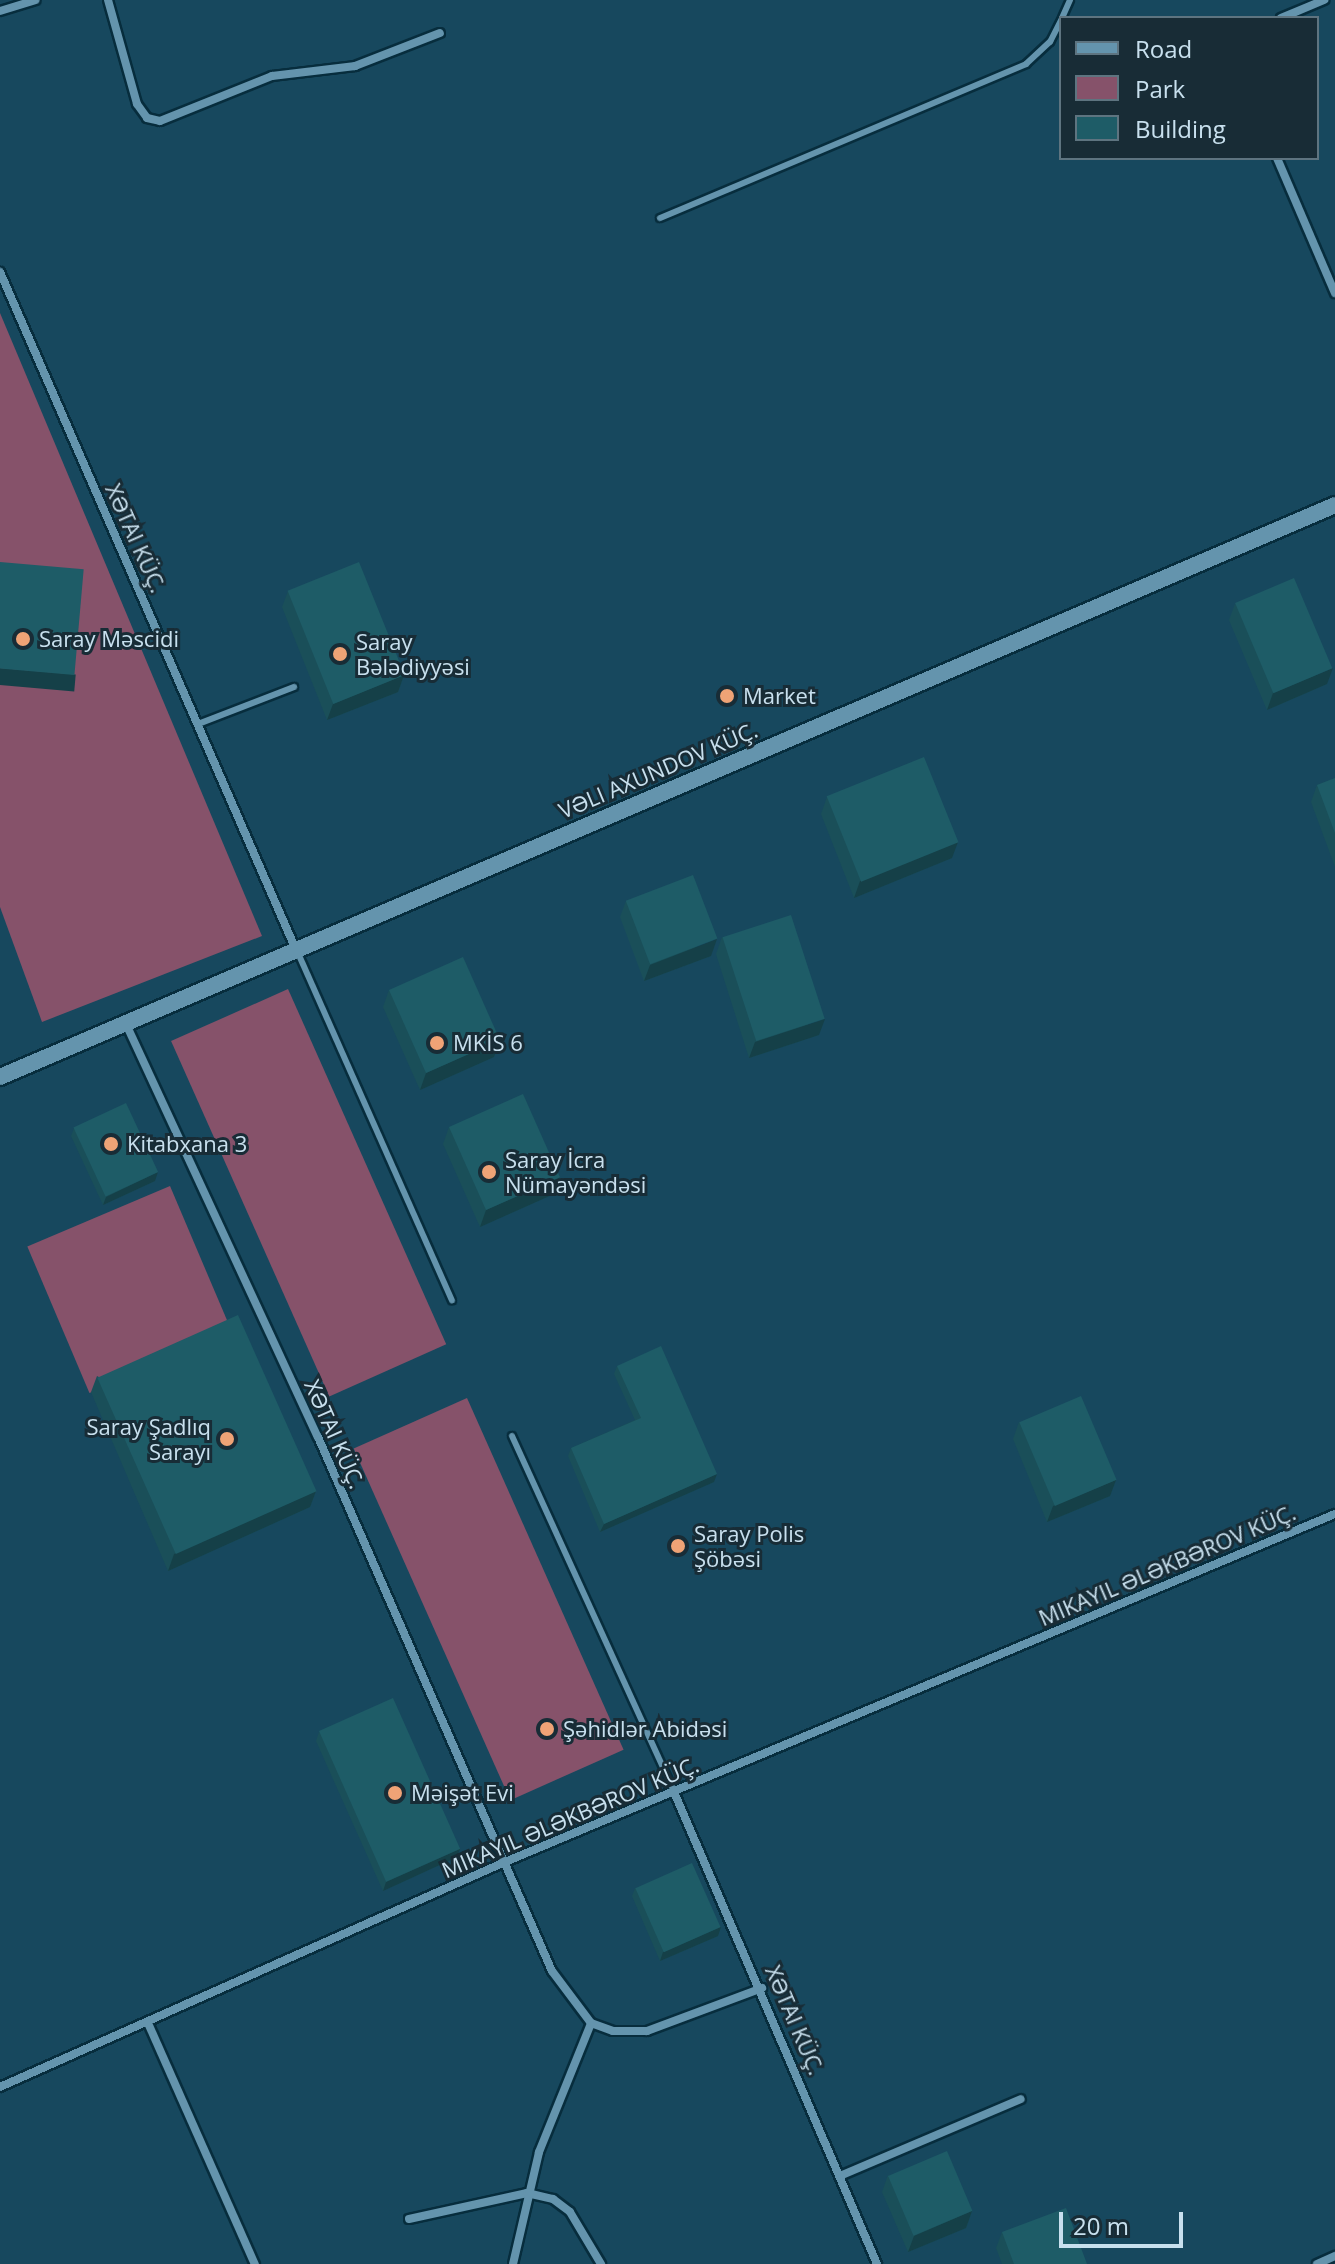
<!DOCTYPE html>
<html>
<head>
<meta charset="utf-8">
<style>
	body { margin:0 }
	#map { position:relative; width:1335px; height:2264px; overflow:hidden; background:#17485e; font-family:"Open Sans",sans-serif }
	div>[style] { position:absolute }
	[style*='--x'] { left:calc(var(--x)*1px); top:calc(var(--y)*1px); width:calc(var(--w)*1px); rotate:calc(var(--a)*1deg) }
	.green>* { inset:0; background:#86526a; transform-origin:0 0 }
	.roads { filter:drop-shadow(2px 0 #072d3d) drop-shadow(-2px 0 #072d3d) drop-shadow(0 2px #072d3d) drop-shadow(0 -2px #072d3d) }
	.lane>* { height:6px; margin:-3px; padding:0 3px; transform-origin:3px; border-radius:3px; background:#6494ad }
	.street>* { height:8px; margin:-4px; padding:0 4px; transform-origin:4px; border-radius:4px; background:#6494ad }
	.secondary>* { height:16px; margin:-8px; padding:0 8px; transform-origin:8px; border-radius:8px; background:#6494ad }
	.wall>* { inset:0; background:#1a4f59 }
	.shaded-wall>* { inset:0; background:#154048; transform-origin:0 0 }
	.building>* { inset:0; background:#1e5c67; transform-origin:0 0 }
	.dots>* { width:22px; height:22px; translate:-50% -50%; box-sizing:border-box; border:4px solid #182c36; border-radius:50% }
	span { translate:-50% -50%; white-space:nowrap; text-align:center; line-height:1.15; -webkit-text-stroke:6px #182c36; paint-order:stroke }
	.street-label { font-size:22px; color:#c8e0ee }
	.poi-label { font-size:22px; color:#c8e0ee }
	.left { translate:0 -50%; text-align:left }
	.right { translate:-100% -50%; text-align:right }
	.legend { position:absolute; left:1059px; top:16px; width:260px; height:144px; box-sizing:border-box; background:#182c36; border:2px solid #5e7480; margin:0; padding:10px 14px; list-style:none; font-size:24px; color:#c8e0ee }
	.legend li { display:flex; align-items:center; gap:16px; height:40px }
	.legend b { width:40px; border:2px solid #5e7480 }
	.scale { position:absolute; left:1059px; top:2212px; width:124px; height:36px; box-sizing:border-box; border:4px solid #c8e0ee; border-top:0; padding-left:10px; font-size:24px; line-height:28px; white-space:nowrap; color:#c8e0ee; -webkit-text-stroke:6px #182c36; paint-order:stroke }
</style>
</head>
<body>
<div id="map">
	<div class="green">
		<div style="clip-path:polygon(0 313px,262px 936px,42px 1022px,0 907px)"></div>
		<div style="left:288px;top:989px;width:389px;height:128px;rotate:66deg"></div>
		<div style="left:170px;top:1186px;width:159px;height:155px;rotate:67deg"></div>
		<div style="left:467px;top:1398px;width:385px;height:124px;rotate:66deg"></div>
	</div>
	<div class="roads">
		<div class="lane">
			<div style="--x:1062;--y:18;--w:20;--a:-66"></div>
			<div style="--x:660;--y:218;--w:397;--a:-22.8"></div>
			<div style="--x:1026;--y:64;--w:33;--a:-43"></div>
			<div style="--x:1050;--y:42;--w:25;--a:-63"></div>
			<div style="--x:198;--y:724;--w:103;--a:-21.1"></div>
			<div style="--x:298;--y:953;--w:380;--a:66.1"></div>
			<div style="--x:512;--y:1436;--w:391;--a:65.5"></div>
		</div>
		<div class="street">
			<div style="--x:108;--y:0;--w:108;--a:74.4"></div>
			<div style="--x:137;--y:104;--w:17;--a:54"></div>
			<div style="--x:147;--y:118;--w:13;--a:13"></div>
			<div style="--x:160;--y:121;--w:121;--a:-21.9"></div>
			<div style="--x:272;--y:76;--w:84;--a:-6.9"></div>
			<div style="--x:355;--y:66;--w:91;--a:-21.2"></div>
			<div style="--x:0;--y:11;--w:37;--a:-17"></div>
			<div style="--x:1281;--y:18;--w:47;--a:-22.7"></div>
			<div style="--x:1277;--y:158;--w:147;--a:66.8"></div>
			<div style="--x:0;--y:272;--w:740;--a:66.41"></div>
			<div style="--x:126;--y:1024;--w:455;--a:65.1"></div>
			<div style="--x:318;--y:1437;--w:583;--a:66.34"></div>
			<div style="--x:552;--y:1971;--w:65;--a:53.1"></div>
			<div style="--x:591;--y:2023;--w:23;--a:20"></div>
			<div style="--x:613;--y:2031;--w:34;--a:0"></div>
			<div style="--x:647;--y:2031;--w:123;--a:-20.5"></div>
			<div style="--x:674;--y:1792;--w:514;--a:66.73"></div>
			<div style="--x:148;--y:2023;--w:264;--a:66.1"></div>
			<div style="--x:0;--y:2087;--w:553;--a:-24.02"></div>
			<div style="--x:505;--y:1862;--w:900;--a:-22.75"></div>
			<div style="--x:842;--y:2175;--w:194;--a:-23"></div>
			<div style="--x:409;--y:2219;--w:121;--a:-12.4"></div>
			<div style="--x:527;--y:2193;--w:27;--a:13"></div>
			<div style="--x:553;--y:2199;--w:21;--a:37"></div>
			<div style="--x:570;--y:2212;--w:61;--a:59.2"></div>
			<div style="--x:513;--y:2264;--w:115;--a:-76.9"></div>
			<div style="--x:539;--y:2152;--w:139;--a:-68"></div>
			<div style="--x:1317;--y:2264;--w:20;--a:-24"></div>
		</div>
		<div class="secondary">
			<div style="--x:0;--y:1077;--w:1452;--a:-23.19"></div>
		</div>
	</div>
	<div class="wall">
		<div style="clip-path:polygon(288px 591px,404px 675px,398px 692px,327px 720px,282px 607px)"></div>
		<div style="clip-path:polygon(1235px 604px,1327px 684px,1267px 710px,1229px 620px)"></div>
		<div style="clip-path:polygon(1335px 778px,1335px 867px,1311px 802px,1317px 785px)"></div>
		<div style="clip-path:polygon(827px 797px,952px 858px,854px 898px,821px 814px)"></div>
		<div style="clip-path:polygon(626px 901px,711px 956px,644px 981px,620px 917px)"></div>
		<div style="clip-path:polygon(722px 937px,819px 1035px,749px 1058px,716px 954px)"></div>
		<div style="clip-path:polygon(389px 990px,500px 1040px,494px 1057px,420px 1090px,383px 1007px)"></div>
		<div style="clip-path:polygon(449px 1127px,560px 1177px,554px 1194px,480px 1227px,443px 1144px)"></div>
		<div style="clip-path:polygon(74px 1128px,155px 1181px,103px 1205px,71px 1136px)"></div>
		<div style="clip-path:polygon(617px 1366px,714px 1482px,600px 1532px,568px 1456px,571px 1448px,635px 1420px,614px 1374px)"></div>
		<div style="clip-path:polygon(97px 1376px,316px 1491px,310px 1507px,168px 1571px,91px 1392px)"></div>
		<div style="clip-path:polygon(1019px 1422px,1116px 1480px,1110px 1496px,1047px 1522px,1013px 1439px)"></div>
		<div style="clip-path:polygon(319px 1732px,460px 1849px,457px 1857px,383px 1891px,316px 1741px)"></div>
		<div style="clip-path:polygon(635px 1888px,721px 1927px,718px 1936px,660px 1961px,632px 1896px)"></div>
		<div style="clip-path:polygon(888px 2175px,972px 2211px,966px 2228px,908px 2252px,882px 2192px)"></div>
		<div style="clip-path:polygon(1002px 2232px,1087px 2264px,1002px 2264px,996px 2248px)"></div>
	</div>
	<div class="shaded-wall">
		<div style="left:0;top:668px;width:76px;height:17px;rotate:5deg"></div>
		<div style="clip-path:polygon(1333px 668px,1327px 684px,1267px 710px,1273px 693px)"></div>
		<div style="clip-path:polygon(404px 675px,398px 692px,327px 720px,333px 704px)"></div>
		<div style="clip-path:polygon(958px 842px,952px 858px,854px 898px,860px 881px)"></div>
		<div style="clip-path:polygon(717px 939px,711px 956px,644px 981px,650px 965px)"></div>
		<div style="clip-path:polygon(825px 1019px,819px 1035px,749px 1058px,755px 1042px)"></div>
		<div style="clip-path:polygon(500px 1040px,494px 1057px,420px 1090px,426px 1073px)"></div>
		<div style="clip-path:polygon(158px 1172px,155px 1181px,103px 1205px,106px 1197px)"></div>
		<div style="clip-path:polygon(560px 1177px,554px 1194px,480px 1227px,486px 1210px)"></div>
		<div style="clip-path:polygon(717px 1474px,714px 1482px,600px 1532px,604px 1524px)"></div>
		<div style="clip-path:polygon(1116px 1480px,1110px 1496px,1047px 1522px,1053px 1506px)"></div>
		<div style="clip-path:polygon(316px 1491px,310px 1507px,168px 1571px,174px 1554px)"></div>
		<div style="clip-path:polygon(460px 1849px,457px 1857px,383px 1891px,386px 1882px)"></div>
		<div style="clip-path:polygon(721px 1927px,718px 1936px,660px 1961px,663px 1952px)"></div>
		<div style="clip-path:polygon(972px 2211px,966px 2228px,908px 2252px,914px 2236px)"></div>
	</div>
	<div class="building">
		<div style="left:0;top:562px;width:84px;height:106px;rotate:5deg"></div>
		<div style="left:359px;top:562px;width:122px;height:77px;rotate:68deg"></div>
		<div style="left:1294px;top:578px;width:98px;height:64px;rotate:67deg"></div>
		<div style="left:924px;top:757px;width:92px;height:105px;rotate:68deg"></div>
		<div style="clip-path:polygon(1335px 778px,1335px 833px,1317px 785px)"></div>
		<div style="left:693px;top:875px;width:68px;height:72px;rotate:69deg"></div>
		<div style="left:791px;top:915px;width:109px;height:72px;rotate:72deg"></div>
		<div style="left:463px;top:957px;width:91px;height:81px;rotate:66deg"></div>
		<div style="left:523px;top:1094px;width:91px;height:81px;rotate:66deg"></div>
		<div style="left:126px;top:1103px;width:76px;height:58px;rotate:65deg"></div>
		<div style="left:238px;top:1315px;width:193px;height:154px;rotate:66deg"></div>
		<div style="clip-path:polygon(661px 1346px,717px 1474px,604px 1524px,571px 1448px,641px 1418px,617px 1366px)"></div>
		<div style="left:1081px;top:1396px;width:91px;height:67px;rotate:67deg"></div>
		<div style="left:393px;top:1698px;width:165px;height:81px;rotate:66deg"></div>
		<div style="left:692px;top:1863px;width:70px;height:62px;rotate:66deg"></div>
		<div style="left:947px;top:2151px;width:65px;height:64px;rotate:67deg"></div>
		<div style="clip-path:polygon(1066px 2208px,1087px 2264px,1014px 2264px,1002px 2232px)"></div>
	</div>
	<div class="dots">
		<div style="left:23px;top:639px;background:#efa376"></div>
		<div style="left:340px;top:654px;background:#efa376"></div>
		<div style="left:727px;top:696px;background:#efa376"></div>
		<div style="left:437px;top:1043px;background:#efa376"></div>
		<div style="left:111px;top:1144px;background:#efa376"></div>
		<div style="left:489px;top:1172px;background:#efa376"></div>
		<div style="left:227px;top:1439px;background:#efa376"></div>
		<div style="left:678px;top:1546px;background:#efa376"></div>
		<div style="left:547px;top:1729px;background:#efa376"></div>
		<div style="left:395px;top:1793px;background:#efa376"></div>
	</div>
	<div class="street-label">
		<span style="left:136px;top:538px;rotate:66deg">XƏTAI KÜÇ.</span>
		<span style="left:658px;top:770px;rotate:-23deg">VƏLI AXUNDOV KÜÇ.</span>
		<span style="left:335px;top:1434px;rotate:66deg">XƏTAI KÜÇ.</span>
		<span style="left:1167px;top:1565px;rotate:-23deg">MIKAYIL ƏLƏKBƏROV KÜÇ.</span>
		<span style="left:570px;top:1817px;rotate:-23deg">MIKAYIL ƏLƏKBƏROV KÜÇ.</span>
		<span style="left:795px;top:2020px;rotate:67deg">XƏTAI KÜÇ.</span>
	</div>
	<div class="poi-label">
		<span class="left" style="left:39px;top:639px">Saray Məscidi</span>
		<span class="left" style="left:356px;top:654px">Saray<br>Bələdiyyəsi</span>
		<span class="left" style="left:743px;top:696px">Market</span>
		<span class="left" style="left:453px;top:1043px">MKİS 6</span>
		<span class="left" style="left:127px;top:1144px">Kitabxana 3</span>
		<span class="left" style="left:505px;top:1172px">Saray İcra<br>Nümayəndəsi</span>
		<span class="right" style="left:211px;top:1439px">Saray Şadlıq<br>Sarayı</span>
		<span class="left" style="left:694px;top:1546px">Saray Polis<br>Şöbəsi</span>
		<span class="left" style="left:563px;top:1729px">Şəhidlər Abidəsi</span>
		<span class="left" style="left:411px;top:1793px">Məişət Evi</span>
	</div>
	<ul class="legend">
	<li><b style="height:10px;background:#6494ad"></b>Road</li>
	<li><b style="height:22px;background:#86526a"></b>Park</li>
	<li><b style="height:22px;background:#1e5c67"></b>Building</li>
	</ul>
	<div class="scale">20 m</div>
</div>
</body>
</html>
